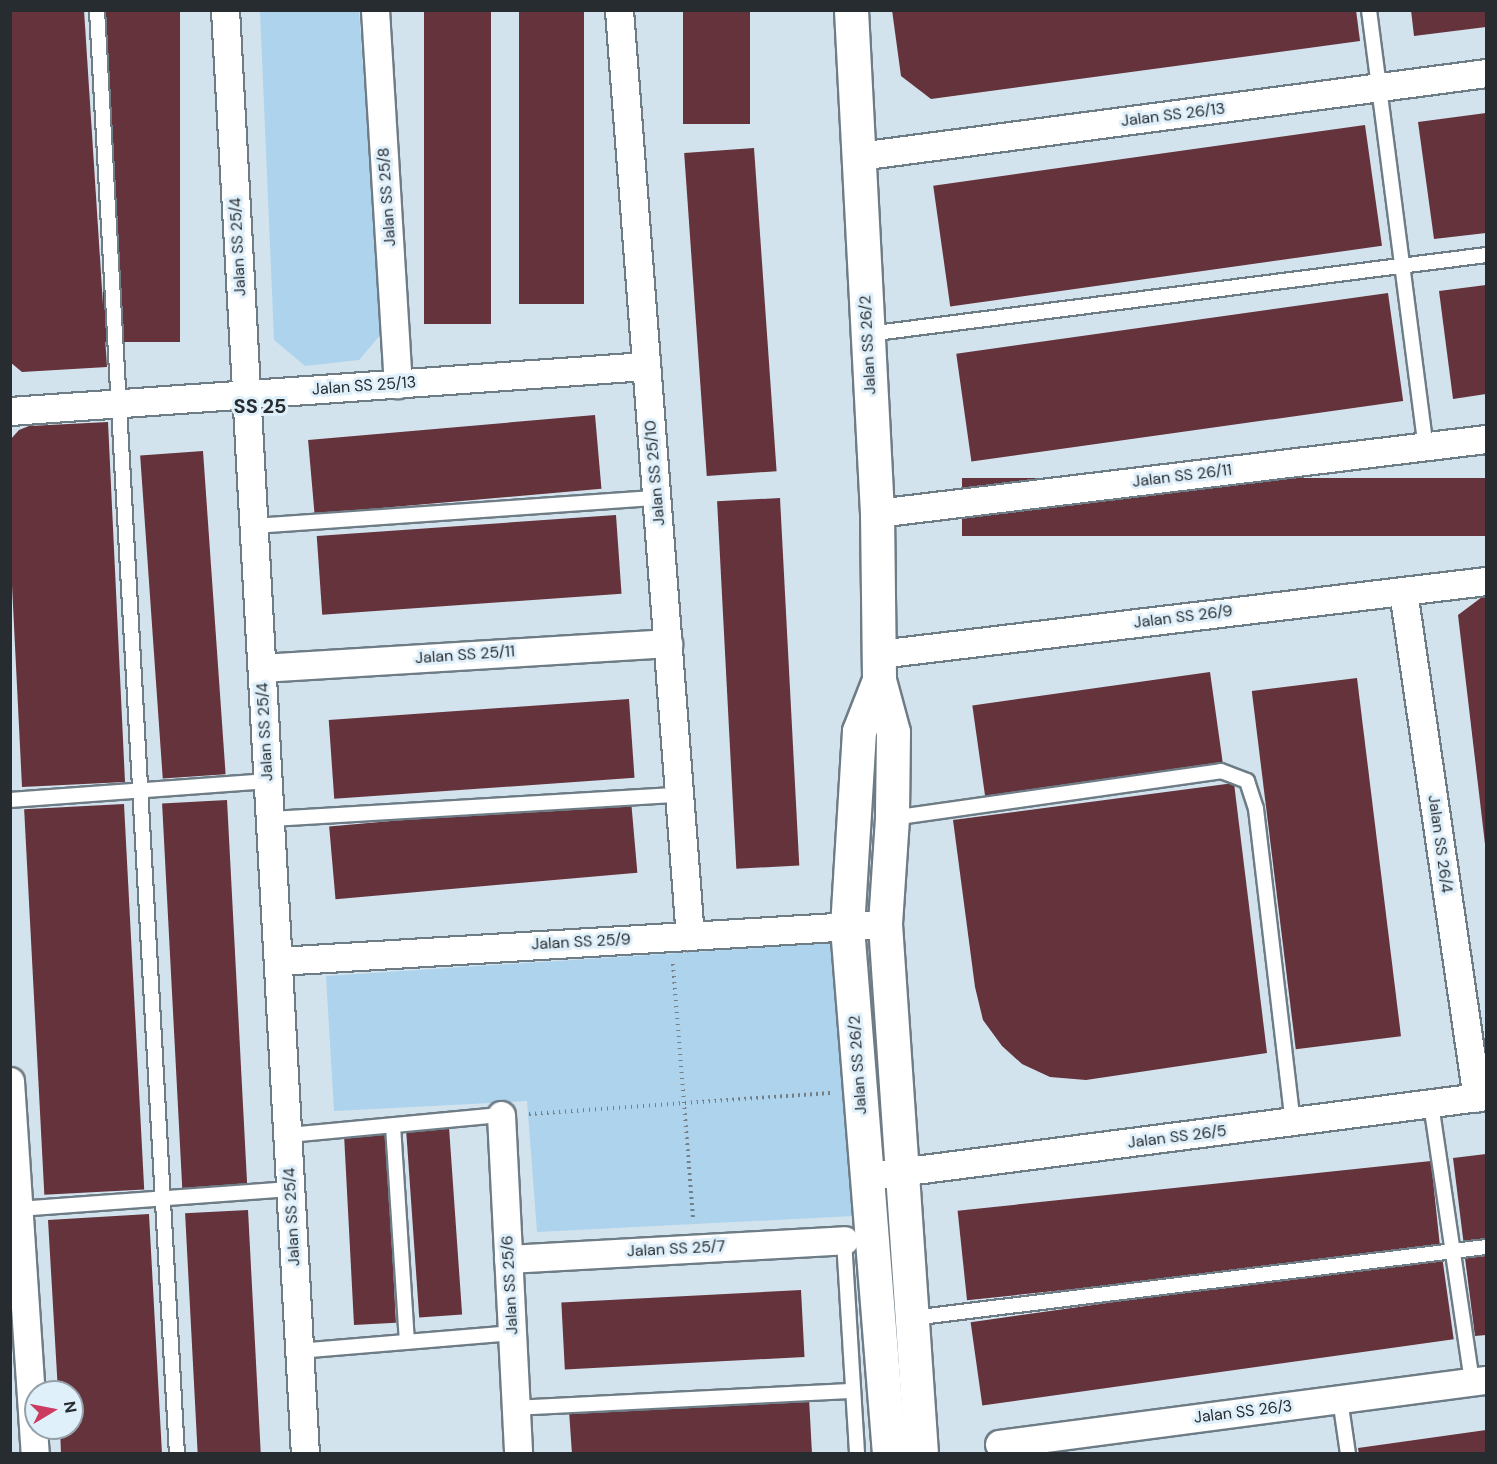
<!DOCTYPE html>
<html>
<head>
<meta charset="utf-8">
<style>
	body { margin:0 }
	#map { position:relative; width:1497px; height:1464px; overflow:hidden; background:#d3e3ee; font-family:"DM Sans",sans-serif }
	div>[style] { position:absolute }
	[style*='--x'] { left:calc(var(--x)*1px); top:calc(var(--y)*1px); width:calc(var(--w)*1px); rotate:calc(var(--a)*1deg) }
	.green>* { inset:0; background:#aed3ec }
	.building>* { inset:0; background:#64333c; transform-origin:0 0 }
	.path>* { height:4px; margin-top:-2px; transform-origin:0; background:repeating-linear-gradient(90deg,#747f86 0 1.5px,transparent 0 6px) }
	.roads { filter:drop-shadow(2px 0 #6e7c86) drop-shadow(-2px 0 #6e7c86) drop-shadow(0 2px #6e7c86) drop-shadow(0 -2px #6e7c86) }
	.service>* { height:14px; margin:-7px; padding:0 7px; transform-origin:7px; border-radius:7px; background:#fff }
	.minor>* { height:27px; margin:-13.5px; padding:0 13.5px; transform-origin:13.5px; border-radius:13.5px; background:#fff }
	.tertiary>* { height:33px; margin:-16.5px; padding:0 16.5px; transform-origin:16.5px; border-radius:16.5px; background:#fff }
	span { translate:-50% -50%; white-space:nowrap; text-align:center; line-height:1.15; -webkit-text-stroke:6px #e0f0fb; paint-order:stroke }
	.street-label { font-size:16px; color:#262c30 }
	.quarter-label { font-size:20px; color:#262c30; font-weight:700 }
	.frame { position:absolute; inset:0; border:12px solid #262c30; pointer-events:none }
	.north { position:absolute; left:24px; top:1380px; width:60px; height:60px; box-sizing:border-box; background:#e0f0fb; border:2px solid #96a2aa; border-radius:50%; rotate:80deg; font-size:16px; font-weight:700; line-height:24px; text-align:center; color:#262c30 }
	.north::after { content:''; display:block; margin:auto; width:21px; height:27px; background:#ca3b5f; clip-path:polygon(50% 0,100% 100%,50% 72%,0 100%) }
</style>
</head>
<body>
<div id="map">
	<div class="green">
		<div style="clip-path:polygon(260px 11px,359px 11px,382px 333px,359px 360px,305px 366px,274px 340px)"></div>
		<div style="clip-path:polygon(833px 943px,854px 1216px,537px 1232px,527px 1101px,334px 1111px,326px 976px)"></div>
	</div>
	<div class="building">
		<div style="clip-path:polygon(10px 10px,84px 10px,107px 367px,22px 372px,10px 362px)"></div>
		<div style="left:103px;top:10px;width:77px;height:332px"></div>
		<div style="left:424px;top:10px;width:67px;height:314px"></div>
		<div style="left:519px;top:10px;width:65px;height:294px"></div>
		<div style="left:683px;top:10px;width:67px;height:114px"></div>
		<div style="clip-path:polygon(892px 10px,1356px 10px,1360px 41px,931px 99px,901px 76px)"></div>
		<div style="clip-path:polygon(1411px 10px,1486px 10px,1486px 27px,1414px 36px)"></div>
		<div style="clip-path:polygon(1486px 113px,1486px 233px,1434px 239px,1418px 122px)"></div>
		<div style="left:1365px;top:125px;width:122px;height:436px;rotate:82deg"></div>
		<div style="left:754px;top:148px;width:324px;height:70px;rotate:86deg"></div>
		<div style="clip-path:polygon(1486px 285px,1486px 394px,1453px 399px,1439px 291px)"></div>
		<div style="left:1388px;top:293px;width:109px;height:436px;rotate:82deg"></div>
		<div style="left:595px;top:415px;width:74px;height:288px;rotate:85deg"></div>
		<div style="clip-path:polygon(108px 422px,125px 782px,22px 787px,10px 545px,10px 440px,19px 430px,29px 426px)"></div>
		<div style="left:203px;top:451px;width:324px;height:63px;rotate:86deg"></div>
		<div style="left:1486px;top:478px;width:58px;height:524px;rotate:90deg"></div>
		<div style="left:780px;top:498px;width:368px;height:63px;rotate:87deg"></div>
		<div style="left:616px;top:515px;width:79px;height:300px;rotate:86deg"></div>
		<div style="clip-path:polygon(1486px 594px,1486px 844px,1485px 844px,1458px 615px)"></div>
		<div style="left:1210px;top:672px;width:96px;height:240px;rotate:82deg"></div>
		<div style="left:1357px;top:678px;width:361px;height:106px;rotate:83deg"></div>
		<div style="left:629px;top:699px;width:79px;height:301px;rotate:86deg"></div>
		<div style="clip-path:polygon(1234px 783px,1267px 1053px,1086px 1080px,1050px 1077px,1022px 1064px,1002px 1046px,983px 1020px,975px 987px,953px 820px)"></div>
		<div style="left:227px;top:800px;width:386px;height:65px;rotate:87deg"></div>
		<div style="left:631px;top:800px;width:73px;height:303px;rotate:85deg"></div>
		<div style="left:124px;top:804px;width:386px;height:100px;rotate:87deg"></div>
		<div style="left:449px;top:1127px;width:188px;height:43px;rotate:86deg"></div>
		<div style="left:386px;top:1133px;width:190px;height:42px;rotate:87deg"></div>
		<div style="clip-path:polygon(1486px 1154px,1486px 1243px,1464px 1246px,1453px 1158px)"></div>
		<div style="left:1431px;top:1161px;width:90px;height:476px;rotate:84deg"></div>
		<div style="left:248px;top:1210px;width:244px;height:63px;rotate:87deg"></div>
		<div style="clip-path:polygon(149px 1214px,162px 1454px,61px 1454px,60px 1428px,72px 1428px,72px 1392px,58px 1392px,48px 1220px)"></div>
		<div style="left:1442px;top:1256px;width:84px;height:476px;rotate:82deg"></div>
		<div style="clip-path:polygon(1486px 1256px,1486px 1335px,1475px 1336px,1465px 1258px)"></div>
		<div style="left:801px;top:1290px;width:67px;height:240px;rotate:87deg"></div>
		<div style="clip-path:polygon(809px 1398px,812px 1454px,572px 1454px,569px 1411px)"></div>
		<div style="clip-path:polygon(1486px 1430px,1486px 1454px,1359px 1454px,1358px 1448px)"></div>
	</div>
	<div class="path">
		<div style="--x:673;--y:964;--w:257;--a:85.5"></div>
		<div style="--x:529;--y:1114;--w:302;--a:-4"></div>
	</div>
	<div class="roads">
		<div class="service">
			<div style="--x:97;--y:10;--w:1446;--a:86.83"></div>
			<div style="--x:1369;--y:10;--w:440;--a:82.6"></div>
			<div style="--x:868;--y:334;--w:623;--a:-7.28"></div>
			<div style="--x:254;--y:526;--w:404;--a:-4"></div>
			<div style="--x:10;--y:800;--w:259;--a:-4.2"></div>
			<div style="--x:892;--y:818;--w:332;--a:-8.1"></div>
			<div style="--x:1221;--y:771;--w:28;--a:21"></div>
			<div style="--x:1247;--y:781;--w:29;--a:72"></div>
			<div style="--x:1256;--y:809;--w:315;--a:83.3"></div>
			<div style="--x:270;--y:819;--w:410;--a:-3.4"></div>
			<div style="--x:1431;--y:1104;--w:281;--a:81.6"></div>
			<div style="--x:393;--y:1126;--w:216;--a:86.3"></div>
			<div style="--x:288;--y:1135;--w:214;--a:-5.4"></div>
			<div style="--x:18;--y:1209;--w:273;--a:-4.2"></div>
			<div style="--x:844;--y:1240;--w:214;--a:86.5"></div>
			<div style="--x:912;--y:1318;--w:578;--a:-7.05"></div>
			<div style="--x:299;--y:1351;--w:214;--a:-4.8"></div>
			<div style="--x:1340;--y:1399;--w:56;--a:81.7"></div>
			<div style="--x:515;--y:1408;--w:338;--a:-2.9"></div>
		</div>
		<div class="minor">
			<div style="--x:225;--y:10;--w:1446;--a:86.83"></div>
			<div style="--x:375;--y:10;--w:375;--a:86.5"></div>
			<div style="--x:619;--y:10;--w:929;--a:85.62"></div>
			<div style="--x:859;--y:156;--w:632;--a:-7.54"></div>
			<div style="--x:10;--y:411;--w:638;--a:-4.05"></div>
			<div style="--x:877;--y:513;--w:613;--a:-6.93"></div>
			<div style="--x:1403;--y:591;--w:512;--a:81.7"></div>
			<div style="--x:879;--y:654;--w:611;--a:-6.86"></div>
			<div style="--x:262;--y:668;--w:407;--a:-3.5"></div>
			<div style="--x:278;--y:961;--w:608;--a:-3.49"></div>
			<div style="--x:10;--y:1081;--w:374;--a:86.2"></div>
			<div style="--x:501;--y:1115;--w:339;--a:87.1"></div>
			<div style="--x:884;--y:1174;--w:607;--a:-7.38"></div>
			<div style="--x:508;--y:1259;--w:337;--a:-3.2"></div>
			<div style="--x:999;--y:1444;--w:491;--a:-7.5"></div>
		</div>
		<div class="tertiary">
			<div style="--x:851;--y:10;--w:504;--a:87.04"></div>
			<div style="--x:877;--y:513;--w:167;--a:89.3"></div>
			<div style="--x:879;--y:680;--w:54;--a:74.9"></div>
			<div style="--x:893;--y:732;--w:86;--a:90.7"></div>
			<div style="--x:892;--y:818;--w:106;--a:93.8"></div>
			<div style="--x:885;--y:924;--w:531;--a:86.11"></div>
			<div style="--x:879;--y:680;--w:55;--a:111.4"></div>
			<div style="--x:859;--y:731;--w:196;--a:93.5"></div>
			<div style="--x:847;--y:927;--w:529;--a:85.44"></div>
		</div>
	</div>
	<div class="street-label">
		<span style="left:1173px;top:115px;rotate:-7deg">Jalan SS 26/13</span>
		<span style="left:387px;top:197px;rotate:-94deg">Jalan SS 25/8</span>
		<span style="left:238px;top:247px;rotate:-93deg">Jalan SS 25/4</span>
		<span style="left:868px;top:345px;rotate:-93deg">Jalan SS 26/2</span>
		<span style="left:364px;top:386px;rotate:-4deg">Jalan SS 25/13</span>
		<span style="left:655px;top:473px;rotate:-95deg">Jalan SS 25/10</span>
		<span style="left:1182px;top:476px;rotate:-7deg">Jalan SS 26/11</span>
		<span style="left:1183px;top:617px;rotate:-7deg">Jalan SS 26/9</span>
		<span style="left:465px;top:655px;rotate:-4deg">Jalan SS 25/11</span>
		<span style="left:265px;top:732px;rotate:-93deg">Jalan SS 25/4</span>
		<span style="left:1440px;top:844px;rotate:82deg">Jalan SS 26/4</span>
		<span style="left:581px;top:942px;rotate:-3deg">Jalan SS 25/9</span>
		<span style="left:858px;top:1065px;rotate:-94deg">Jalan SS 26/2</span>
		<span style="left:1177px;top:1137px;rotate:-7deg">Jalan SS 26/5</span>
		<span style="left:292px;top:1217px;rotate:-93deg">Jalan SS 25/4</span>
		<span style="left:676px;top:1249px;rotate:-3deg">Jalan SS 25/7</span>
		<span style="left:510px;top:1285px;rotate:-93deg">Jalan SS 25/6</span>
		<span style="left:1243px;top:1412px;rotate:-7deg">Jalan SS 26/3</span>
	</div>
	<div class="quarter-label">
		<span style="left:260px;top:406px">SS 25</span>
	</div>
	<div class="frame"></div>
	<div class="north">N</div>
</div>
</body>
</html>
